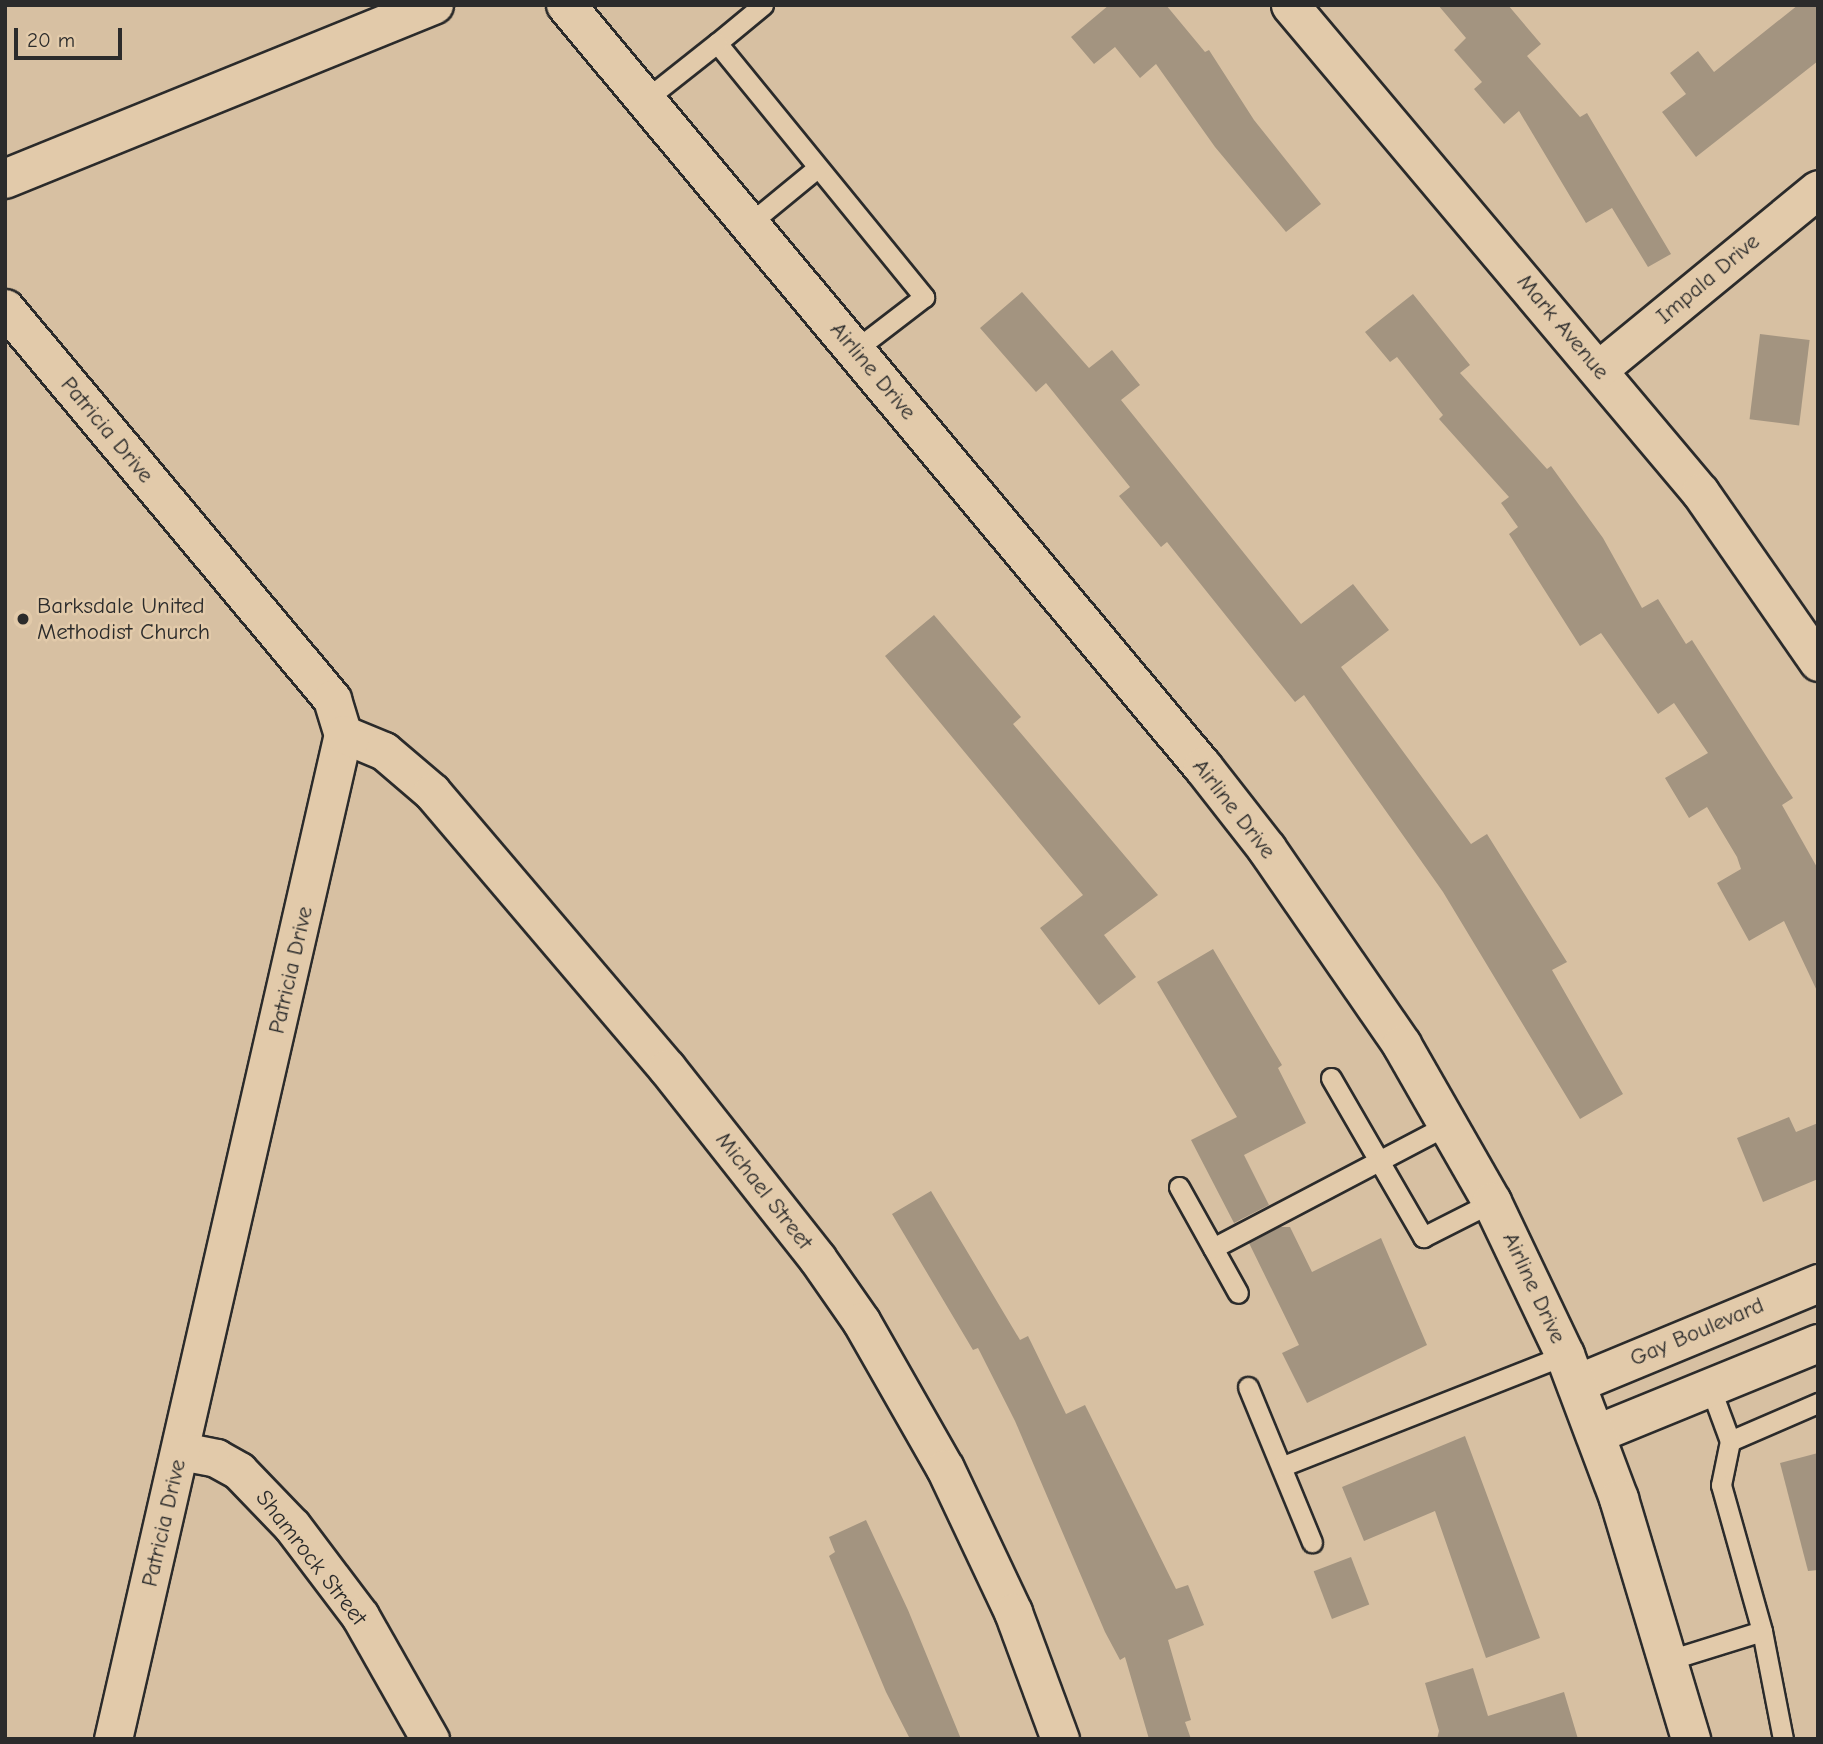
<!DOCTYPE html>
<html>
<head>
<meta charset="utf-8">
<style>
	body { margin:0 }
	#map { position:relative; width:1823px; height:1744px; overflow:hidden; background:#d7c0a2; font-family:"Comic Neue",sans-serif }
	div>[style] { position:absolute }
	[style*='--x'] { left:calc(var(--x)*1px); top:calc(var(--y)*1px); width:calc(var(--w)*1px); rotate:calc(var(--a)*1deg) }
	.building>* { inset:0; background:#a39480; transform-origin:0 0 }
	.roads { filter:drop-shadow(2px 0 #2b2b2b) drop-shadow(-2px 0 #2b2b2b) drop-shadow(0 2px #2b2b2b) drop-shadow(0 -2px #2b2b2b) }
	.service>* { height:19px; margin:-9.5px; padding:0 9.5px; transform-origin:9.5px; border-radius:9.5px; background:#e2caaa }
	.minor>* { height:37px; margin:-18.5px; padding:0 18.5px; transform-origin:18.5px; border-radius:18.5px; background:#e2caaa }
	.tertiary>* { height:38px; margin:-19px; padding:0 19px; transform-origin:19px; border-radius:19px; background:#e2caaa }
	.secondary>* { height:38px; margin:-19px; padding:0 19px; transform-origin:19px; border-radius:19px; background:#e2caaa }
	.dots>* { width:19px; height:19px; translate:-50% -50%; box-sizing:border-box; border:4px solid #e2caaa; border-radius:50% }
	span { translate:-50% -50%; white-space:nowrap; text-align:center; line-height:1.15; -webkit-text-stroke:5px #e2caaa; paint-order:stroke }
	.street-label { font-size:23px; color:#2b2b2b }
	.poi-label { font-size:23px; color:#2b2b2b }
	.left { translate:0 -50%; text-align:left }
	.frame { position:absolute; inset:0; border:7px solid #2b2b2b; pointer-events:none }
	.scale { position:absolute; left:14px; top:28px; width:108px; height:32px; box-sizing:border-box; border:4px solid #2b2b2b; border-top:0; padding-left:9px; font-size:21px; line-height:24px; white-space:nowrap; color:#2b2b2b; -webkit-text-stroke:5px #e2caaa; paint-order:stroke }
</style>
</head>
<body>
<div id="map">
	<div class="building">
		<div style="clip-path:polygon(1109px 5px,1166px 5px,1205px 52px,1209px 50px,1254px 120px,1321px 204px,1286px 232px,1215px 147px,1156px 64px,1140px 78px,1115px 47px,1094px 64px,1071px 37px)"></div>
		<div style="clip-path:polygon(1438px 5px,1508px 5px,1541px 44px,1527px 56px,1580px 117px,1587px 113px,1671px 254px,1648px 267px,1612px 208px,1586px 223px,1519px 111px,1504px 124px,1474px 89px,1482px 82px,1454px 50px,1466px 38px)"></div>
		<div style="clip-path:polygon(1798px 5px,1818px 5px,1818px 61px,1696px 157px,1662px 112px,1686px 94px,1670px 73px,1698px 51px,1714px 72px)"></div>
		<div style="clip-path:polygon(1022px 292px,1089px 368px,1112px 350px,1140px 385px,1121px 400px,1301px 624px,1353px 584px,1389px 630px,1341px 667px,1471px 844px,1487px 834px,1567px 962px,1552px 970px,1623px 1094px,1580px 1119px,1443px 892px,1304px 695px,1295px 702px,1167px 542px,1161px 547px,1119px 496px,1130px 487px,1046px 383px,1036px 392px,980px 328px)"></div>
		<div style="clip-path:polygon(1413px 294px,1470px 365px,1460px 373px,1547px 469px,1551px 466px,1603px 538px,1642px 608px,1658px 599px,1686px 644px,1692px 640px,1793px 798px,1782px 805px,1818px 869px,1818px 993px,1784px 921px,1749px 941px,1717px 883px,1741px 869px,1737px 857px,1707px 807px,1689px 818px,1665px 778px,1708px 753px,1674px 703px,1658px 714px,1601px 633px,1580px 646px,1509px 534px,1518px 527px,1501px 503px,1509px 497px,1439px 419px,1443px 415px,1397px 357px,1390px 362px,1365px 332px)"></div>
		<div style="left:1760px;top:334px;width:50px;height:86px;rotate:7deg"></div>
		<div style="clip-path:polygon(934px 615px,1021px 717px,1013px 724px,1158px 895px,1104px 935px,1136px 977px,1099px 1005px,1040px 928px,1083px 895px,885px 656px)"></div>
		<div style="clip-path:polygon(1213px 949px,1282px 1065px,1278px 1068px,1306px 1123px,1244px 1155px,1269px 1205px,1234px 1223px,1191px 1140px,1237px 1117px,1157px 982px)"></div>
		<div style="clip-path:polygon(1789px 1117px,1796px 1132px,1818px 1123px,1818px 1179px,1763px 1202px,1737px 1138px)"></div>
		<div style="clip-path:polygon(931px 1191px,1020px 1340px,1028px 1336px,1066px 1414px,1085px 1405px,1176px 1589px,1188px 1585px,1204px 1625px,1168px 1640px,1191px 1720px,1185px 1722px,1191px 1739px,1149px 1739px,1125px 1657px,1120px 1660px,1105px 1632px,1015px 1421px,978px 1348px,973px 1350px,892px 1214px)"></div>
		<div style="clip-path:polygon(1280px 1227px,1290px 1227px,1312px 1272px,1381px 1238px,1427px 1345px,1307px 1403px,1282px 1353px,1299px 1345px,1249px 1243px)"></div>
		<div style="clip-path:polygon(1465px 1436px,1540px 1638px,1486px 1658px,1435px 1511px,1364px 1541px,1342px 1487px)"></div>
		<div style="clip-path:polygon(1818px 1453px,1818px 1570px,1808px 1571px,1780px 1463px)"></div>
		<div style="clip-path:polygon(866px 1520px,908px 1610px,961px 1739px,910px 1739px,886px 1692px,829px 1556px,835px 1552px,829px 1537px)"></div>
		<div style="left:1351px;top:1557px;width:51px;height:40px;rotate:69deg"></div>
		<div style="clip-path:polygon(1473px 1668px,1488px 1716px,1564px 1692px,1578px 1739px,1437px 1739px,1439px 1731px,1425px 1683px)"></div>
	</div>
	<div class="roads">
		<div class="service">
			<div style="--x:763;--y:5;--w:60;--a:140.4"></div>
			<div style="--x:717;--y:43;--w:328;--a:50.8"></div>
			<div style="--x:924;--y:297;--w:87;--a:142.5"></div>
			<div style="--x:645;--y:100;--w:92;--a:-38.4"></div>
			<div style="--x:749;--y:224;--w:87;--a:-39.4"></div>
			<div style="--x:1331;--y:1078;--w:184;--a:59.9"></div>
			<div style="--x:1423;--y:1237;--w:77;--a:-26.9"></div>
			<div style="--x:1179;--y:1187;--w:121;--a:60.9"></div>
			<div style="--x:1213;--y:1248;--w:267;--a:-27.7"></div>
			<div style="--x:1248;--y:1387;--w:168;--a:67.6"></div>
			<div style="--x:1710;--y:1387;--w:58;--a:69.7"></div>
			<div style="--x:1730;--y:1441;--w:45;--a:101.6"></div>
			<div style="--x:1721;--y:1485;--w:152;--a:74.3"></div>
			<div style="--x:1762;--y:1631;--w:110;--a:79"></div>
			<div style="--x:1730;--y:1441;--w:96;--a:-23.4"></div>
			<div style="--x:1283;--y:1466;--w:303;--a:-21.5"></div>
			<div style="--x:1669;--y:1660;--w:97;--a:-17.3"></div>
		</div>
		<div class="minor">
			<div style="--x:1290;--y:5;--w:637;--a:49.91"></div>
			<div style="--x:1700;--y:492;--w:207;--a:55.2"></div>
			<div style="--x:5;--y:308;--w:510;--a:50.09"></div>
			<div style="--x:332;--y:699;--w:37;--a:73"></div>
			<div style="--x:343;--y:734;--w:1031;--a:102.89"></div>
			<div style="--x:1599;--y:369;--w:283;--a:-39.4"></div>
			<div style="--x:343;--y:734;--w:44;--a:22.5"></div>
			<div style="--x:384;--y:751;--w:63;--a:40.5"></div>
			<div style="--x:432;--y:792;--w:362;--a:49.6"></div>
			<div style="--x:667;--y:1068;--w:242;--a:51.7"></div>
			<div style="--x:817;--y:1258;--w:77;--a:55.1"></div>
			<div style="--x:861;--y:1321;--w:169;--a:60.3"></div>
			<div style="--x:945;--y:1468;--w:159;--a:64.7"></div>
			<div style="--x:1013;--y:1612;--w:135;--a:69.7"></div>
			<div style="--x:1577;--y:1383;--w:261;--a:-22.5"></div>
			<div style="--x:1595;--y:1434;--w:241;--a:-22.2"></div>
			<div style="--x:181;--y:1451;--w:36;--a:11"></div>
			<div style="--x:216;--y:1458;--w:26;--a:29"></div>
			<div style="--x:239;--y:1471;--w:76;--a:46.1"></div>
			<div style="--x:292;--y:1526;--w:113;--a:52.9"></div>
			<div style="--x:360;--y:1616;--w:142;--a:60.4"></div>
		</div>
		<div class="tertiary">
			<div style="--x:5;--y:179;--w:463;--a:-22.1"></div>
		</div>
		<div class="secondary">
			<div style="--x:566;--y:5;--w:993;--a:50.11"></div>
			<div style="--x:1203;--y:767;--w:104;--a:52"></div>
			<div style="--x:1267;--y:849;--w:238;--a:55.4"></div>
			<div style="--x:1402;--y:1045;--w:181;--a:60.2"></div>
			<div style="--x:1492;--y:1202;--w:170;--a:64.5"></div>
			<div style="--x:1565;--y:1355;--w:154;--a:69.4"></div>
			<div style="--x:1619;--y:1499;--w:251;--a:73.3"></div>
		</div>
	</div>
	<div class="dots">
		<div style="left:23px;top:619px;background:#2b2b2b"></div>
	</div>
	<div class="street-label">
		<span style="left:1708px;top:279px;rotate:-40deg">Impala Drive</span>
		<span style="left:1563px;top:327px;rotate:50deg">Mark Avenue</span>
		<span style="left:873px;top:371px;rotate:50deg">Airline Drive</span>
		<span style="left:107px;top:430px;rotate:50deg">Patricia Drive</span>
		<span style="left:1234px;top:809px;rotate:52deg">Airline Drive</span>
		<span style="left:291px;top:970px;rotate:-77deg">Patricia Drive</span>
		<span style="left:764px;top:1191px;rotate:52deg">Michael Street</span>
		<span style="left:1534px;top:1288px;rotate:65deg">Airline Drive</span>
		<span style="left:1697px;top:1332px;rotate:-23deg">Gay Boulevard</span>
		<span style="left:164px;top:1523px;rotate:-77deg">Patricia Drive</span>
		<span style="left:311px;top:1558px;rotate:52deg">Shamrock Street</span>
	</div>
	<div class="poi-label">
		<span class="left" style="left:37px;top:619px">Barksdale United<br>Methodist Church</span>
	</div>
	<div class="frame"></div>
	<div class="scale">20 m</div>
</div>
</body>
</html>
